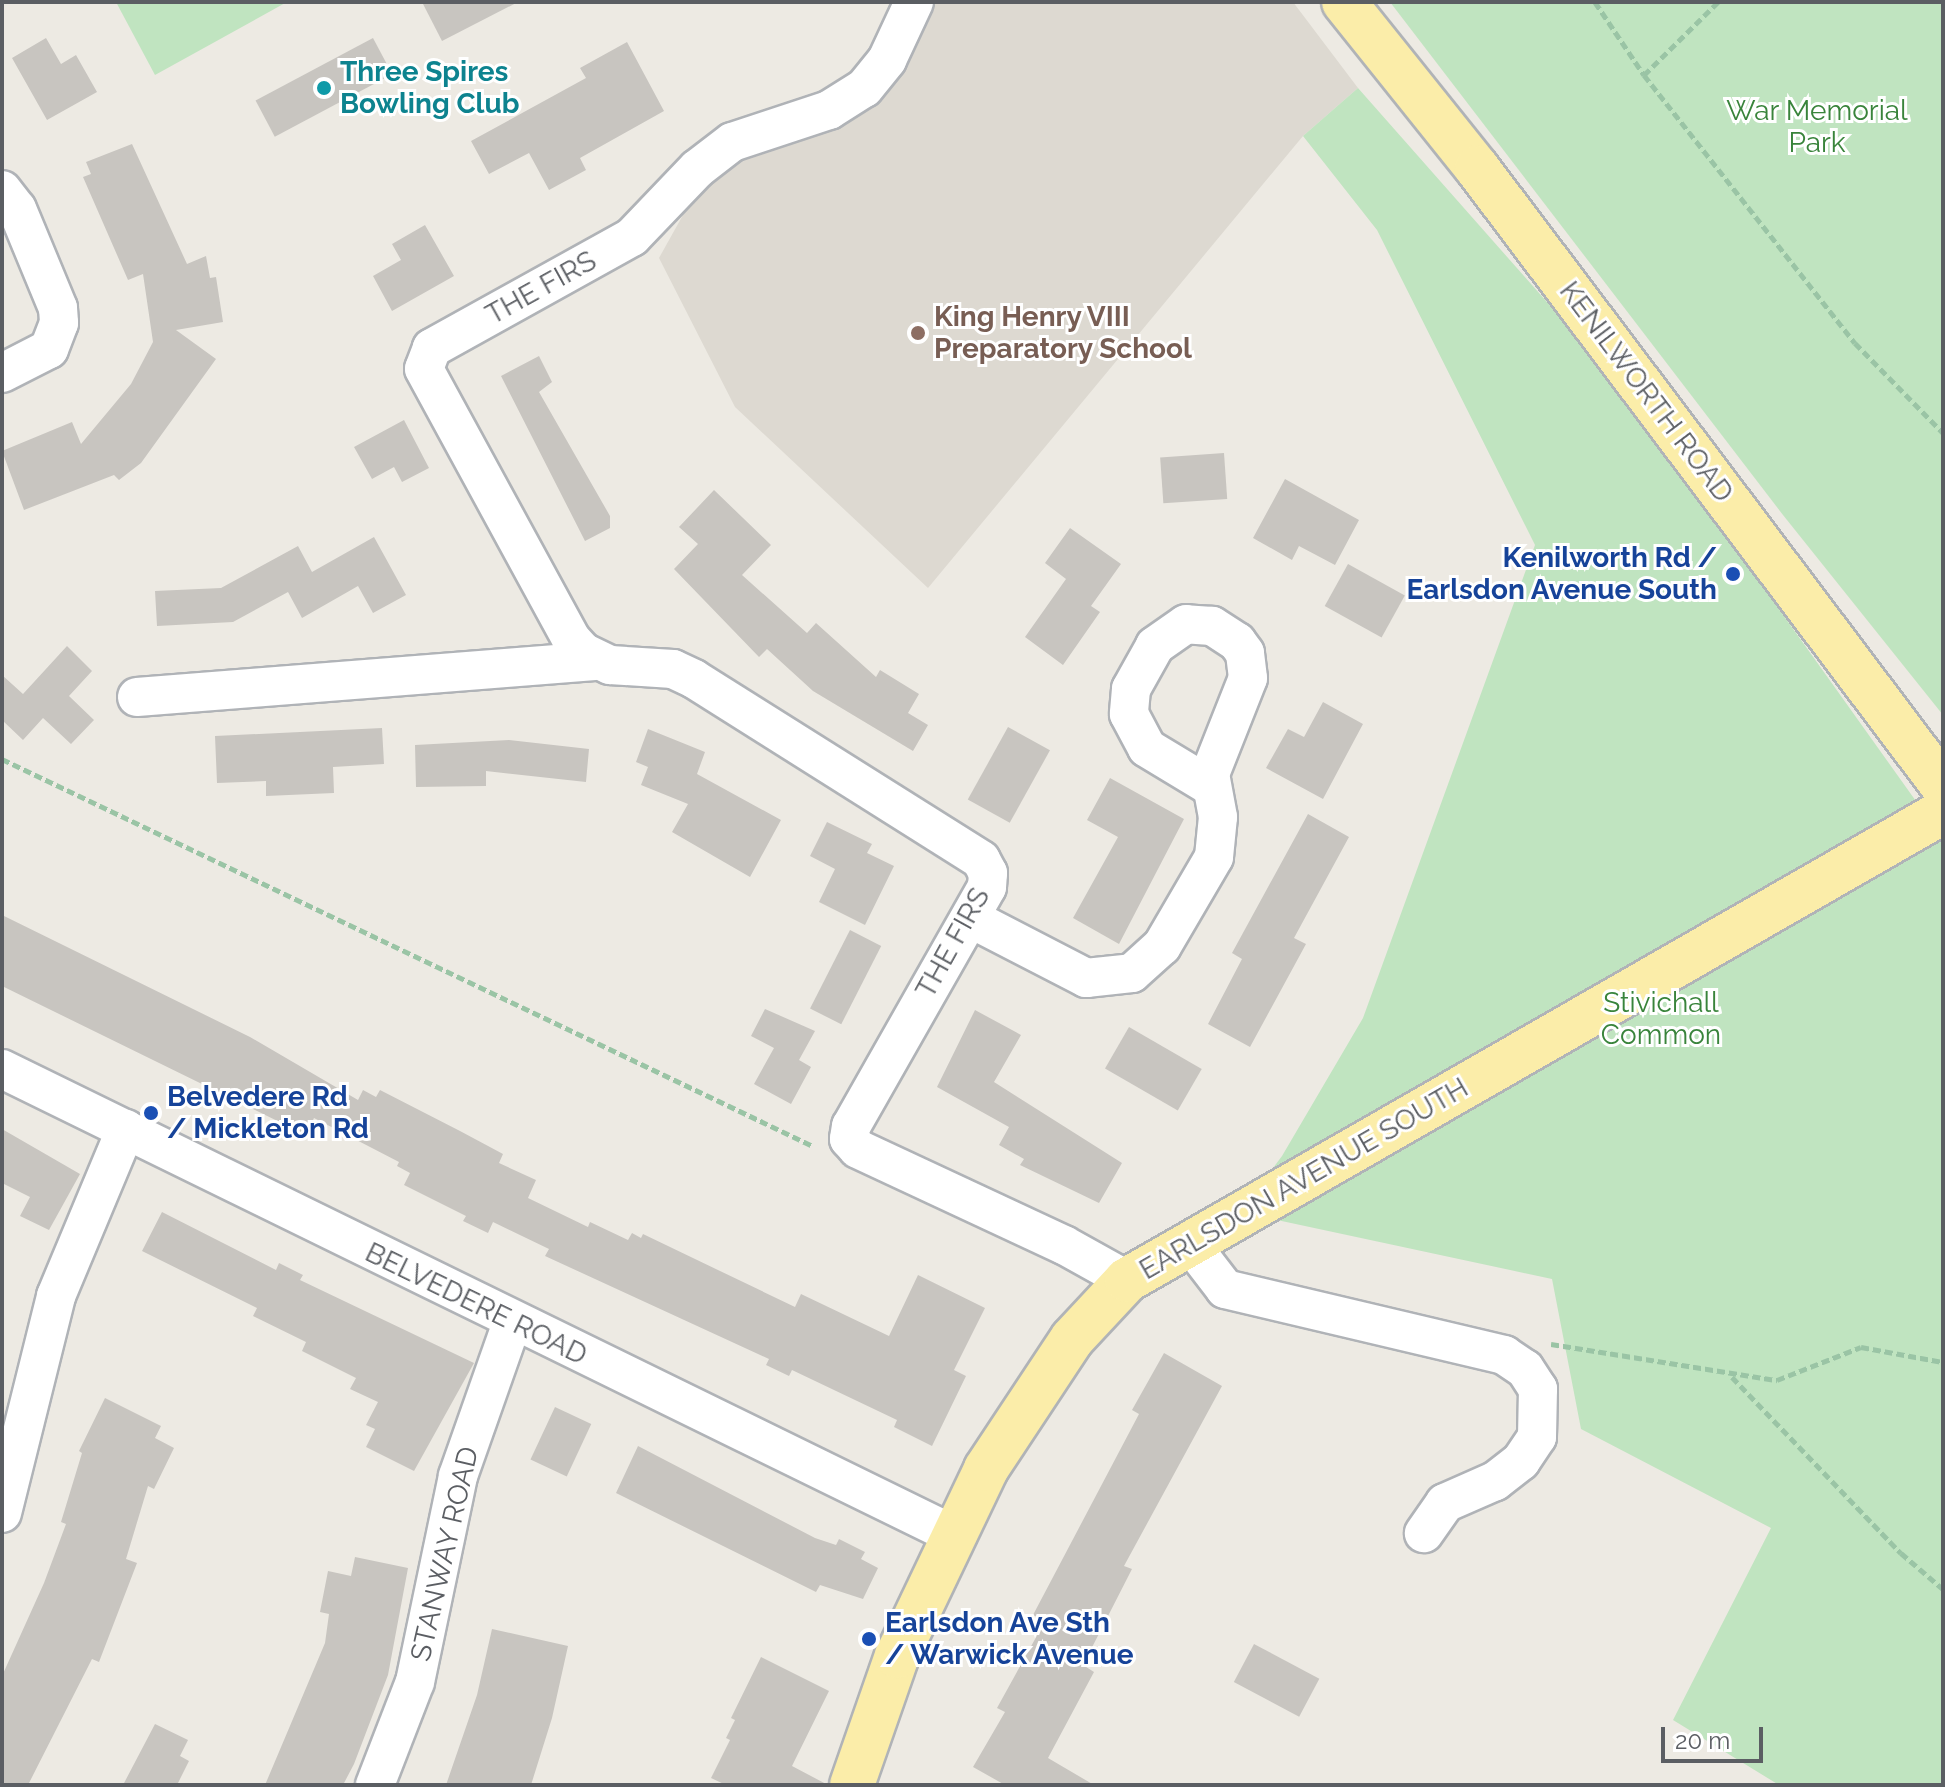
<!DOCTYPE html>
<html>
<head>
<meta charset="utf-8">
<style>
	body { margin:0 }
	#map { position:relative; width:1945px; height:1787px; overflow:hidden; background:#edeae3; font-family:Raleway,sans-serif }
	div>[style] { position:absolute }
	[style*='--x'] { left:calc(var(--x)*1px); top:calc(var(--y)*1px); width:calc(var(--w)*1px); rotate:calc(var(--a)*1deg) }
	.education>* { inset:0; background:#ddd9d1 }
	.green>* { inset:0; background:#c0e4c0 }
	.building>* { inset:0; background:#c8c5c0; transform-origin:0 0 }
	.path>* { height:5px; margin-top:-2.5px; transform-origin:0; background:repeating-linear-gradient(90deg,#9ac4a5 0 8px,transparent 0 12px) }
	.roads { filter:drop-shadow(2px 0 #b0b3b7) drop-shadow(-2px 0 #b0b3b7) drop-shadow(0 2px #b0b3b7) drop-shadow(0 -2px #b0b3b7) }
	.minor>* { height:38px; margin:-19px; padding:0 19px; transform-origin:19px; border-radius:19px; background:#fff }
	.major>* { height:44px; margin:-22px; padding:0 22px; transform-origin:22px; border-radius:22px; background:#fbeda9 }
	.dots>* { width:22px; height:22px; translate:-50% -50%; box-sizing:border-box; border:4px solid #fff; border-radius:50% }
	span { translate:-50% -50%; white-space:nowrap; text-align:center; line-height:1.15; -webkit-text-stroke:6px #fff; paint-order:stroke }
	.culture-label { font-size:28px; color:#0d838f; font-weight:700 }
	.left { translate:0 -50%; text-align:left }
	.park-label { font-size:28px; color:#39843b }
	.street-label { font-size:28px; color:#5b5e63 }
	.education-label { font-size:28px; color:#785e54; font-weight:700 }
	.transit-label { font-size:28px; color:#164399; font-weight:700 }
	.right { translate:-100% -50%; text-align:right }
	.frame { position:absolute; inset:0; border:4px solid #5b5e63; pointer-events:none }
	.scale { position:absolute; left:1661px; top:1727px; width:102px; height:36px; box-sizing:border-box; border:4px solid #5b5e63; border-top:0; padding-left:10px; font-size:24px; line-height:28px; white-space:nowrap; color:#5b5e63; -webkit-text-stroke:6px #fff; paint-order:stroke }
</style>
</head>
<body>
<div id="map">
	<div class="education">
		<div style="clip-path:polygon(931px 2px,1293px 2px,1358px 88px,1303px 136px,928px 588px,735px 407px,659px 258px,693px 197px,751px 150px,821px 127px)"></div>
	</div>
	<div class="green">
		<div style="clip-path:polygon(116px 2px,287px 2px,155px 75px)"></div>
		<div style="clip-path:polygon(1390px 2px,1943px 2px,1943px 715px,1783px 515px)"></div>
		<div style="clip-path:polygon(1358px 88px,1614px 378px,1943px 839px,1943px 1785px,1779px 1785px,1673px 1720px,1771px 1528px,1581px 1429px,1552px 1279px,1240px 1212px,1282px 1156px,1363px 1018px,1535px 545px,1377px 230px,1303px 136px)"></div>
	</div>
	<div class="building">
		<div style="clip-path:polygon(422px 2px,518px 2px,442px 41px)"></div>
		<div style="clip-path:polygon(46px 38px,61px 64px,76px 55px,97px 92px,47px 120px,12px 58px)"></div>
		<div style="left:373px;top:38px;width:41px;height:133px;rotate:62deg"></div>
		<div style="clip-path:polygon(627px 42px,664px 111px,580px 158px,586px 170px,549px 190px,529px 153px,489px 174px,471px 141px,586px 78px,580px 68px)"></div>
		<div style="clip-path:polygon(132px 144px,187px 264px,206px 256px,210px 278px,216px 277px,223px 322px,176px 330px,216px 359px,141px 463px,119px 480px,114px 475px,24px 510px,2px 451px,72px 422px,81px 444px,131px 384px,153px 342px,143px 274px,128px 280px,83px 177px,91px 174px,86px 162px)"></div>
		<div style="clip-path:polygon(425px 225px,454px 276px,392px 311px,373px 276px,401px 260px,392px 244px)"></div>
		<div style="clip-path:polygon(539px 356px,552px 382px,539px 392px,610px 516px,610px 528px,585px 541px,501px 376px)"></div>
		<div style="clip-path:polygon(404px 420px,429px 468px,402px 482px,394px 467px,372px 479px,354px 447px)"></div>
		<div style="left:1224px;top:453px;width:46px;height:64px;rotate:86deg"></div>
		<div style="clip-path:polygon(1285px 479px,1359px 520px,1335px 565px,1299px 546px,1292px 560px,1253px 538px)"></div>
		<div style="clip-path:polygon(714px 490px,771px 545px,742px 575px,807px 633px,816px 623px,876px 677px,880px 670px,919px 694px,908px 713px,928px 725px,913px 751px,813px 691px,767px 649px,759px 657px,674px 569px,698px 544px,679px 527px)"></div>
		<div style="clip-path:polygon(1070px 528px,1121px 564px,1091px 606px,1100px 612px,1063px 665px,1025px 637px,1066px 579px,1045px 563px)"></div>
		<div style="clip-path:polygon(374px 537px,406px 595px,373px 613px,358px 586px,302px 618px,288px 592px,233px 622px,157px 626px,155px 591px,221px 588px,298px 546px,312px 572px)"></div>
		<div style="left:1348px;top:564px;width:65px;height:48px;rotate:29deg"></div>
		<div style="clip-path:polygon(67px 646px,92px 671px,69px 696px,94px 720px,71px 744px,43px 718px,23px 740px,2px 720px,2px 675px,23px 694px)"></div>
		<div style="clip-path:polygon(1323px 702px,1363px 724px,1323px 799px,1266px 768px,1288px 729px,1304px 737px)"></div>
		<div style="left:1008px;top:727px;width:48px;height:83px;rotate:29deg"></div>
		<div style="clip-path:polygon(382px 728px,384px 764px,333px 767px,334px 793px,266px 796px,266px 781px,217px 783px,215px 736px)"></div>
		<div style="clip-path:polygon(648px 729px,705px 752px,697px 774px,781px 820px,750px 877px,672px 832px,688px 804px,641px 785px,648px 767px,636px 762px)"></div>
		<div style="clip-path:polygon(509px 740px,589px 749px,586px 782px,486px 771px,486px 786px,416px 787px,415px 745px)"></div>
		<div style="clip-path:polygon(1110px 778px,1184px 819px,1119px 944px,1073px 918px,1118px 837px,1087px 820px)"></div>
		<div style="clip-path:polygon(1308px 814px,1349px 837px,1294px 938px,1306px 944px,1250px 1047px,1208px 1024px,1242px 959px,1232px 953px)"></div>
		<div style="clip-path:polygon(827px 822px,872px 844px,867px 853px,894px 866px,865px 925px,819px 902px,835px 869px,810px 856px)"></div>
		<div style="clip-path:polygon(2px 915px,250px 1037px,358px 1100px,363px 1090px,376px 1097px,380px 1090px,460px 1131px,503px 1154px,499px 1163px,536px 1180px,528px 1198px,588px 1227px,590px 1222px,628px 1240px,632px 1233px,641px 1238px,643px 1234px,795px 1307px,801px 1294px,889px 1336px,918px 1275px,985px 1308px,954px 1370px,966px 1376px,932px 1446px,894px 1427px,897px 1420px,792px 1370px,789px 1376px,766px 1365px,769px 1359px,545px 1256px,549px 1249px,493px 1222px,488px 1233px,463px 1221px,466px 1216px,404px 1185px,410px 1173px,397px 1166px,399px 1162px,314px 1118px,306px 1135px,2px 986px)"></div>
		<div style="left:850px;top:930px;width:35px;height:88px;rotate:27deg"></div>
		<div style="clip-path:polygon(765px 1009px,815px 1031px,799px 1060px,811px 1067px,791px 1104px,754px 1084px,774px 1048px,751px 1036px)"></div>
		<div style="clip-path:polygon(975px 1010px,1021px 1035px,994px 1082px,1122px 1163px,1099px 1203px,1020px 1165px,1024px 1159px,999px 1145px,1009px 1127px,937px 1087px)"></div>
		<div style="left:1129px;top:1027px;width:84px;height:48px;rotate:30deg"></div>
		<div style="clip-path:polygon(2px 1129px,80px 1174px,49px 1230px,20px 1216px,30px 1197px,2px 1183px)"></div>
		<div style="clip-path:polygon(162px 1212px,276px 1270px,279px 1263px,303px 1275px,300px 1280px,474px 1363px,414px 1471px,366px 1447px,375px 1429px,366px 1425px,378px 1402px,350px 1389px,356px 1378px,302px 1351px,306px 1342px,253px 1316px,257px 1308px,142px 1251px)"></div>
		<div style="clip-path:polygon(1164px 1353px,1222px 1386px,1124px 1566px,1132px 1569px,1083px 1665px,1094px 1672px,1048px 1758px,1094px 1785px,1005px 1785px,973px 1767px,1005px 1712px,997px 1708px,1045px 1621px,1033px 1615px,1139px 1414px,1132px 1410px)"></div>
		<div style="clip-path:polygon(105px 1398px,161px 1426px,155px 1438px,174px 1448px,154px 1489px,148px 1486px,126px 1559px,137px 1563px,99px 1662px,92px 1659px,28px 1785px,2px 1785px,2px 1676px,44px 1583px,66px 1524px,61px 1522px,82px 1453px,79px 1451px)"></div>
		<div style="left:555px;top:1407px;width:40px;height:58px;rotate:25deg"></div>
		<div style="clip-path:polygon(638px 1446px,815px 1538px,836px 1545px,839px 1539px,865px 1552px,861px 1559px,878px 1568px,863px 1599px,820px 1585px,816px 1592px,616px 1493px)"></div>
		<div style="clip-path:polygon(355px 1557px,408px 1568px,388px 1675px,354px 1764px,343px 1785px,265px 1785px,325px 1643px,329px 1614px,320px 1612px,328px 1571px,351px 1576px)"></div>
		<div style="clip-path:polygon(492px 1629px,568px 1646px,552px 1718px,531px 1785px,446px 1785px,477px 1695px)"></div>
		<div style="left:1254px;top:1644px;width:74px;height:43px;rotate:28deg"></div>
		<div style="clip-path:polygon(761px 1657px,829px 1691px,792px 1766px,828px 1785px,726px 1785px,711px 1778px,730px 1740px,726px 1738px,735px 1720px,731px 1718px)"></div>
		<div style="clip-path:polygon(155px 1724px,188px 1740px,180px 1756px,189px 1761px,177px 1785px,123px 1785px)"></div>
	</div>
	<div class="path">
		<div style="--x:1595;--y:2;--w:88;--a:56.1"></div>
		<div style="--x:1644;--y:75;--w:341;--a:51.8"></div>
		<div style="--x:1855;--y:343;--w:126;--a:45.6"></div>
		<div style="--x:1644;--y:75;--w:104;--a:-44.6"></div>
		<div style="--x:2;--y:759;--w:899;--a:25.51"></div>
		<div style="--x:1551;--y:1344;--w:229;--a:9.1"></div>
		<div style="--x:1777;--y:1380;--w:90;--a:-21.4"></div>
		<div style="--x:1861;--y:1347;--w:83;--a:10.4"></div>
		<div style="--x:1732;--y:1377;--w:244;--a:46.2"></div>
		<div style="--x:1901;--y:1553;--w:55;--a:40.6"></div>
	</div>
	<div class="roads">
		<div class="minor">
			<div style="--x:914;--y:2;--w:64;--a:115"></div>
			<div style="--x:887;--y:60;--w:36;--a:129"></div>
			<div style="--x:864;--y:88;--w:41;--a:147.8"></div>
			<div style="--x:829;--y:110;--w:102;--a:161.7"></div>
			<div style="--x:732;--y:142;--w:44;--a:142.4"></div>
			<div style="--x:697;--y:169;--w:94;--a:133.7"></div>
			<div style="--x:632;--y:237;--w:229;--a:151"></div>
			<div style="--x:432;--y:348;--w:22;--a:111"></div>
			<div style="--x:424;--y:369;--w:307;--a:61.4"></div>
			<div style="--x:571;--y:639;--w:18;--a:47"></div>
			<div style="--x:583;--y:652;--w:30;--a:26"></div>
			<div style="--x:610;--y:665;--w:63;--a:3.6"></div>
			<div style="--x:673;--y:669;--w:23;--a:25"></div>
			<div style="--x:694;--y:679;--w:339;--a:32.2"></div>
			<div style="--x:981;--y:860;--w:15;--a:62"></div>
			<div style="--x:988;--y:873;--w:14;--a:94"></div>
			<div style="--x:987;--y:887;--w:275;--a:119.6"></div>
			<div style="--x:851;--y:1126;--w:13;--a:99"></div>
			<div style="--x:849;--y:1139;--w:13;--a:48"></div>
			<div style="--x:858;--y:1149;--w:227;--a:25"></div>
			<div style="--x:1064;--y:1245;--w:72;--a:29.1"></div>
			<div style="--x:2;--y:190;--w:24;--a:52"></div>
			<div style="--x:17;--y:209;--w:107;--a:67.5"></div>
			<div style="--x:58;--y:308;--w:15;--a:86"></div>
			<div style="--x:59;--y:323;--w:28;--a:111"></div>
			<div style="--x:49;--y:349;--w:53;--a:152.9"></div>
			<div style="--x:137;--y:697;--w:459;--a:-4.5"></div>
			<div style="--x:970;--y:918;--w:131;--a:27.3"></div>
			<div style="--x:1086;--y:978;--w:46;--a:-6.2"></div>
			<div style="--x:1132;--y:973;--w:40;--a:-42"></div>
			<div style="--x:1162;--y:946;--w:103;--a:-59.7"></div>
			<div style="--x:1214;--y:857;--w:40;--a:-84.3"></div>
			<div style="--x:1218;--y:817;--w:44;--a:-100.5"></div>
			<div style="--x:1210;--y:774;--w:103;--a:-68.4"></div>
			<div style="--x:1248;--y:678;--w:25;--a:-97"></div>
			<div style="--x:1245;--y:653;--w:14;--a:-126"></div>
			<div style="--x:1237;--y:642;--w:30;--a:-147"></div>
			<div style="--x:1212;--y:626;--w:26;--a:-176"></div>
			<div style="--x:1186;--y:624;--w:38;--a:145"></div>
			<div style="--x:1155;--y:646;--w:49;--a:119.2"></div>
			<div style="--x:1131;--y:689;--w:25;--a:95"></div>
			<div style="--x:1129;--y:714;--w:38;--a:62"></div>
			<div style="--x:1147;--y:748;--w:74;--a:31.1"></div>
			<div style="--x:2;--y:1069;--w:1058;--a:26.08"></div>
			<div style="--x:1189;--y:1242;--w:59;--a:52.5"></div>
			<div style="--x:1225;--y:1289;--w:287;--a:13.3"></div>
			<div style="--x:1504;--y:1355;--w:25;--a:34"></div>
			<div style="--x:1525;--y:1369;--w:24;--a:57"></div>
			<div style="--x:1538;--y:1389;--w:48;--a:91.2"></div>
			<div style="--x:1537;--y:1437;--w:29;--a:124"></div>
			<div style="--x:1521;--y:1461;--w:33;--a:142"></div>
			<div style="--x:1495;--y:1481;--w:55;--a:156.3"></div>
			<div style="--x:1445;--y:1503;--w:37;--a:125"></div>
			<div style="--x:2;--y:1513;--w:224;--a:-76"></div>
			<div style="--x:56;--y:1296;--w:181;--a:-67.3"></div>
			<div style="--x:375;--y:1785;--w:110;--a:-68.8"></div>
			<div style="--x:415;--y:1682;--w:210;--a:-78.2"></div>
			<div style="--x:458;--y:1476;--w:162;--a:-70.6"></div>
		</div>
		<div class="major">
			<div style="--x:1344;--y:2;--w:213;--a:51.3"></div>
			<div style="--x:1477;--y:168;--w:774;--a:52.98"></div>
			<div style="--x:852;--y:1785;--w:137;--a:-70.8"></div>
			<div style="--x:897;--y:1656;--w:207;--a:-64.5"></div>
			<div style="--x:986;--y:1469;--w:156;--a:-56.5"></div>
			<div style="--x:1072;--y:1339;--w:81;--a:-47"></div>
			<div style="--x:1127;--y:1280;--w:941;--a:-29.84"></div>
		</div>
	</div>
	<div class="dots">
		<div style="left:324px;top:88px;background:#0f9aa8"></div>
		<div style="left:918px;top:333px;background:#8d6e63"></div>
		<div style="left:1733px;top:574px;background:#1a4fb4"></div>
		<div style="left:151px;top:1113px;background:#1a4fb4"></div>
		<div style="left:869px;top:1639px;background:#1a4fb4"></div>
	</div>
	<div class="culture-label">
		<span class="left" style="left:340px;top:88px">Three Spires<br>Bowling Club</span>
	</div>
	<div class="park-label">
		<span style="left:1817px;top:127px">War Memorial<br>Park</span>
		<span style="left:1661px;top:1019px">Stivichall<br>Common</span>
	</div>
	<div class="street-label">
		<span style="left:541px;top:288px;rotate:-29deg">THE FIRS</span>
		<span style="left:1646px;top:392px;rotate:53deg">KENILWORTH ROAD</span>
		<span style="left:953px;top:943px;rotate:-61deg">THE FIRS</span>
		<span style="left:1304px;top:1179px;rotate:-30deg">EARLSDON AVENUE SOUTH</span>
		<span style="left:476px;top:1304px;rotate:26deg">BELVEDERE ROAD</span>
		<span style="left:445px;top:1554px;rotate:-77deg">STANWAY ROAD</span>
	</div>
	<div class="education-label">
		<span class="left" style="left:934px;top:333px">King Henry VIII<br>Preparatory School</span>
	</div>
	<div class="transit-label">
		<span class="right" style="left:1717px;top:574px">Kenilworth Rd /<br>Earlsdon Avenue South</span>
		<span class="left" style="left:167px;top:1113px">Belvedere Rd<br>/ Mickleton Rd</span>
		<span class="left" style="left:885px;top:1639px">Earlsdon Ave Sth<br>/ Warwick Avenue</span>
	</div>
	<div class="frame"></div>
	<div class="scale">20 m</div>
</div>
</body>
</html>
